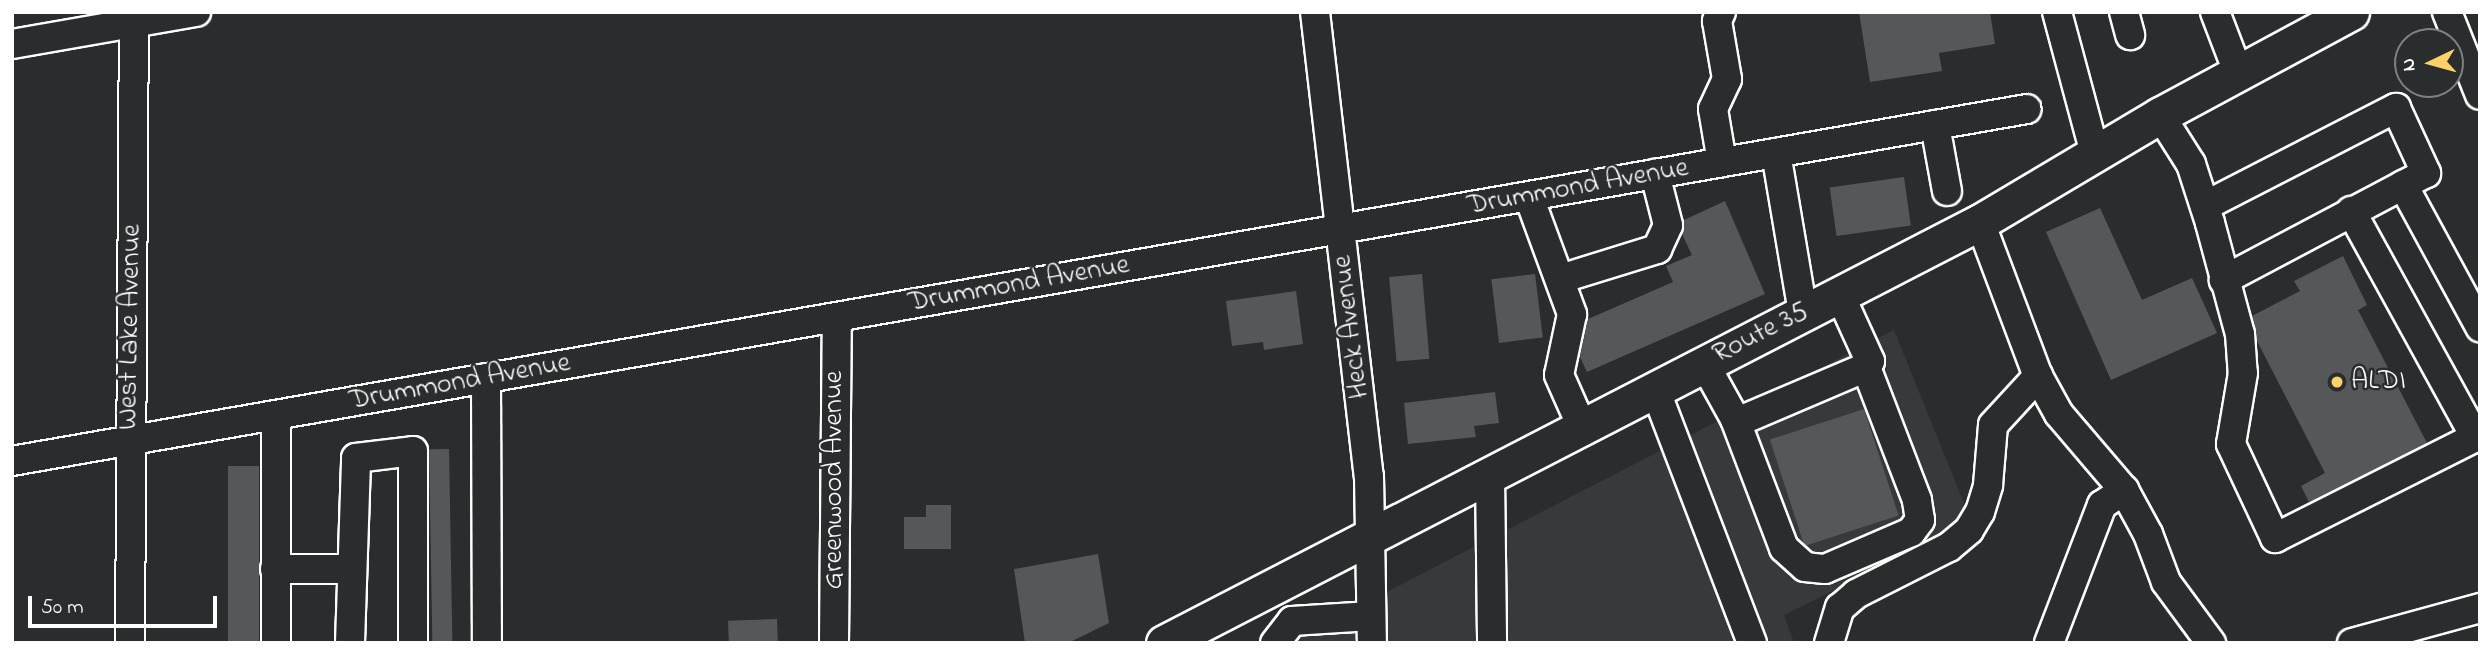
<!DOCTYPE html>
<html>
<head>
<meta charset="utf-8">
<style>
	body { margin:0 }
	#map { position:relative; width:2492px; height:655px; overflow:hidden; background:#2a2d2e; font-family:"Indie Flower",sans-serif }
	div>[style] { position:absolute }
	[style*='--x'] { left:calc(var(--x)*1px); top:calc(var(--y)*1px); width:calc(var(--w)*1px); rotate:calc(var(--a)*1deg) }
	.built>* { inset:0; background:#373a3b }
	.building>* { inset:0; background:#555758; transform-origin:0 0 }
	.roads { filter:drop-shadow(2px 0 #fff) drop-shadow(-2px 0 #fff) drop-shadow(0 2px #fff) drop-shadow(0 -2px #fff) }
	.minor>* { height:28px; margin:-14px; padding:0 14px; transform-origin:14px; border-radius:14px; background:#2a2d2e }
	.major>* { height:35px; margin:-17.5px; padding:0 17.5px; transform-origin:17.5px; border-radius:17.5px; background:#2a2d2e }
	.dots>* { width:19px; height:19px; translate:-50% -50%; box-sizing:border-box; border:4px solid #2a2d2e; border-radius:50% }
	span { translate:-50% -50%; white-space:nowrap; text-align:center; line-height:1.15; -webkit-text-stroke:5px #2a2d2e; paint-order:stroke }
	.street-label { font-size:28px; color:#fff }
	.poi-label { font-size:28px; color:#fff }
	.left { translate:0 -50%; text-align:left }
	.frame { position:absolute; inset:0; border:14px solid #fff; pointer-events:none }
	.north { position:absolute; left:2394px; top:28px; width:70px; height:70px; box-sizing:border-box; background:#2a2d2e; border:2px solid #7f8182; border-radius:50%; rotate:265deg; font-size:19px; font-weight:700; line-height:28px; text-align:center; color:#fff }
	.north::after { content:''; display:block; margin:auto; width:24px; height:32px; background:#ffd166; clip-path:polygon(50% 0,100% 100%,50% 72%,0 100%) }
	.scale { position:absolute; left:28px; top:596px; width:189px; height:32px; box-sizing:border-box; border:4px solid #fff; border-top:0; padding-left:9px; font-size:21px; line-height:24px; white-space:nowrap; color:#fff; -webkit-text-stroke:5px #2a2d2e; paint-order:stroke }
</style>
</head>
<body>
<div id="map">
	<div class="built">
		<div style="clip-path:polygon(1894px 330px,1972px 523px,1784px 615px,1794px 643px,1288px 643px)"></div>
	</div>
	<div class="building">
		<div style="clip-path:polygon(1859px 12px,1990px 12px,1995px 44px,1939px 53px,1942px 71px,1870px 82px)"></div>
		<div style="left:1904px;top:177px;width:49px;height:75px;rotate:82deg"></div>
		<div style="clip-path:polygon(1725px 201px,1765px 294px,1587px 372px,1580px 357px,1588px 319px,1673px 282px,1666px 266px,1692px 255px,1682px 234px,1684px 220px)"></div>
		<div style="clip-path:polygon(2100px 208px,2142px 300px,2192px 278px,2217px 333px,2111px 380px,2046px 232px)"></div>
		<div style="clip-path:polygon(2343px 256px,2367px 305px,2358px 310px,2427px 443px,2309px 502px,2301px 486px,2325px 473px,2257px 341px,2252px 316px,2300px 291px,2294px 281px)"></div>
		<div style="left:1422px;top:274px;width:85px;height:33px;rotate:85deg"></div>
		<div style="left:1535px;top:274px;width:64px;height:44px;rotate:83deg"></div>
		<div style="clip-path:polygon(1296px 291px,1303px 344px,1264px 350px,1263px 342px,1232px 346px,1226px 301px)"></div>
		<div style="clip-path:polygon(1495px 392px,1499px 423px,1474px 426px,1476px 437px,1408px 444px,1404px 403px)"></div>
		<div style="left:1864px;top:409px;width:112px;height:99px;rotate:72deg"></div>
		<div style="left:449px;top:449px;width:194px;height:20px;rotate:89deg"></div>
		<div style="left:228px;top:466px;width:31px;height:177px"></div>
		<div style="clip-path:polygon(926px 505px,951px 505px,951px 549px,904px 549px,904px 517px,926px 517px)"></div>
		<div style="clip-path:polygon(1098px 554px,1109px 623px,1068px 643px,1025px 643px,1014px 569px)"></div>
		<div style="left:777px;top:619px;width:24px;height:49px;rotate:88deg"></div>
	</div>
	<div class="roads">
		<div class="minor">
			<div style="--x:1315;--y:12;--w:467;--a:83.4"></div>
			<div style="--x:1369;--y:476;--w:167;--a:89"></div>
			<div style="--x:1721;--y:12;--w:10;--a:114"></div>
			<div style="--x:1717;--y:21;--w:59;--a:80.2"></div>
			<div style="--x:1727;--y:79;--w:33;--a:115"></div>
			<div style="--x:1713;--y:109;--w:54;--a:80.4"></div>
			<div style="--x:2057;--y:12;--w:147;--a:75"></div>
			<div style="--x:2124;--y:12;--w:24;--a:75"></div>
			<div style="--x:2215;--y:12;--w:67;--a:69.1"></div>
			<div style="--x:2447;--y:12;--w:89;--a:68.3"></div>
			<div style="--x:12;--y:44;--w:187;--a:-9.9"></div>
			<div style="--x:2160;--y:115;--w:58;--a:57.7"></div>
			<div style="--x:2191;--y:164;--w:62;--a:72.1"></div>
			<div style="--x:2210;--y:223;--w:115;--a:74.9"></div>
			<div style="--x:2240;--y:334;--w:39;--a:86"></div>
			<div style="--x:2243;--y:373;--w:72;--a:99.6"></div>
			<div style="--x:2231;--y:444;--w:104;--a:64.9"></div>
			<div style="--x:2275;--y:538;--w:229;--a:-26.7"></div>
			<div style="--x:1935;--y:125;--w:67;--a:79.7"></div>
			<div style="--x:1776;--y:153;--w:161;--a:80.4"></div>
			<div style="--x:2403;--y:185;--w:162;--a:61.5"></div>
			<div style="--x:1529;--y:197;--w:125;--a:69.8"></div>
			<div style="--x:1572;--y:314;--w:62;--a:102"></div>
			<div style="--x:1559;--y:375;--w:57;--a:66.1"></div>
			<div style="--x:2205;--y:206;--w:215;--a:-27.2"></div>
			<div style="--x:2396;--y:108;--w:72;--a:65.2"></div>
			<div style="--x:2426;--y:173;--w:229;--a:152.1"></div>
			<div style="--x:2351;--y:211;--w:258;--a:61.2"></div>
			<div style="--x:1980;--y:222;--w:165;--a:69.4"></div>
			<div style="--x:2038;--y:376;--w:43;--a:61.1"></div>
			<div style="--x:2059;--y:414;--w:100;--a:49.5"></div>
			<div style="--x:2124;--y:490;--w:50;--a:61.4"></div>
			<div style="--x:2148;--y:534;--w:51;--a:69.4"></div>
			<div style="--x:2166;--y:582;--w:76;--a:53.6"></div>
			<div style="--x:1560;--y:279;--w:102;--a:-17.2"></div>
			<div style="--x:1657;--y:249;--w:26;--a:-65"></div>
			<div style="--x:1668;--y:225;--w:53;--a:-104.3"></div>
			<div style="--x:1704;--y:363;--w:64;--a:61"></div>
			<div style="--x:1735;--y:419;--w:7;--a:8"></div>
			<div style="--x:1742;--y:420;--w:135;--a:-23.1"></div>
			<div style="--x:1866;--y:367;--w:7;--a:-56"></div>
			<div style="--x:1870;--y:361;--w:75;--a:-114.5"></div>
			<div style="--x:486;--y:378;--w:265;--a:89.8"></div>
			<div style="--x:1655;--y:389;--w:272;--a:69.1"></div>
			<div style="--x:276;--y:415;--w:228;--a:90"></div>
			<div style="--x:1735;--y:419;--w:138;--a:69.2"></div>
			<div style="--x:1784;--y:548;--w:28;--a:42"></div>
			<div style="--x:1805;--y:567;--w:20;--a:6"></div>
			<div style="--x:1825;--y:569;--w:94;--a:-23.3"></div>
			<div style="--x:1911;--y:532;--w:15;--a:-53"></div>
			<div style="--x:1920;--y:520;--w:20;--a:-99"></div>
			<div style="--x:1917;--y:500;--w:142;--a:-111"></div>
			<div style="--x:12;--y:461;--w:2045;--a:-9.91"></div>
			<div style="--x:1490;--y:474;--w:169;--a:89.3"></div>
			<div style="--x:275;--y:569;--w:76;--a:0"></div>
			<div style="--x:130;--y:643;--w:631;--a:-89.64"></div>
			<div style="--x:350;--y:643;--w:185;--a:-88.1"></div>
			<div style="--x:356;--y:458;--w:57;--a:-7"></div>
			<div style="--x:413;--y:451;--w:192;--a:90"></div>
			<div style="--x:834;--y:643;--w:325;--a:-89.5"></div>
			<div style="--x:1275;--y:643;--w:28;--a:-52"></div>
			<div style="--x:1292;--y:621;--w:79;--a:-3.6"></div>
			<div style="--x:1829;--y:643;--w:37;--a:-73"></div>
			<div style="--x:1840;--y:608;--w:21;--a:-41"></div>
			<div style="--x:1856;--y:594;--w:104;--a:-26.8"></div>
			<div style="--x:1949;--y:547;--w:26;--a:-40"></div>
			<div style="--x:1969;--y:530;--w:21;--a:-59"></div>
			<div style="--x:1980;--y:512;--w:28;--a:-73"></div>
			<div style="--x:1988;--y:485;--w:60;--a:-85.2"></div>
			<div style="--x:1993;--y:425;--w:67;--a:-47.4"></div>
			<div style="--x:2049;--y:643;--w:148;--a:-69"></div>
			<div style="--x:2102;--y:505;--w:27;--a:-34"></div>
			<div style="--x:2352;--y:643;--w:133;--a:-15.3"></div>
		</div>
		<div class="major">
			<div style="--x:1164;--y:643;--w:918;--a:-27.29"></div>
			<div style="--x:1980;--y:222;--w:209;--a:-30.7"></div>
			<div style="--x:2160;--y:115;--w:217;--a:-28.3"></div>
		</div>
	</div>
	<div class="dots">
		<div style="left:2337px;top:382px;background:#ffd166"></div>
	</div>
	<div class="street-label">
		<span style="left:1578px;top:188px;rotate:-10deg">Drummond Avenue</span>
		<span style="left:1019px;top:285px;rotate:-10deg">Drummond Avenue</span>
		<span style="left:131px;top:327px;rotate:-89deg">West Lake Avenue</span>
		<span style="left:1352px;top:327px;rotate:-97deg">Heck Avenue</span>
		<span style="left:1761px;top:334px;rotate:-27deg">Route 35</span>
		<span style="left:460px;top:383px;rotate:-10deg">Drummond Avenue</span>
		<span style="left:835px;top:480px;rotate:-90deg">Greenwood Avenue</span>
	</div>
	<div class="poi-label">
		<span class="left" style="left:2351px;top:382px">ALDI</span>
	</div>
	<div class="frame"></div>
	<div class="north">N</div>
	<div class="scale">50 m</div>
</div>
</body>
</html>
